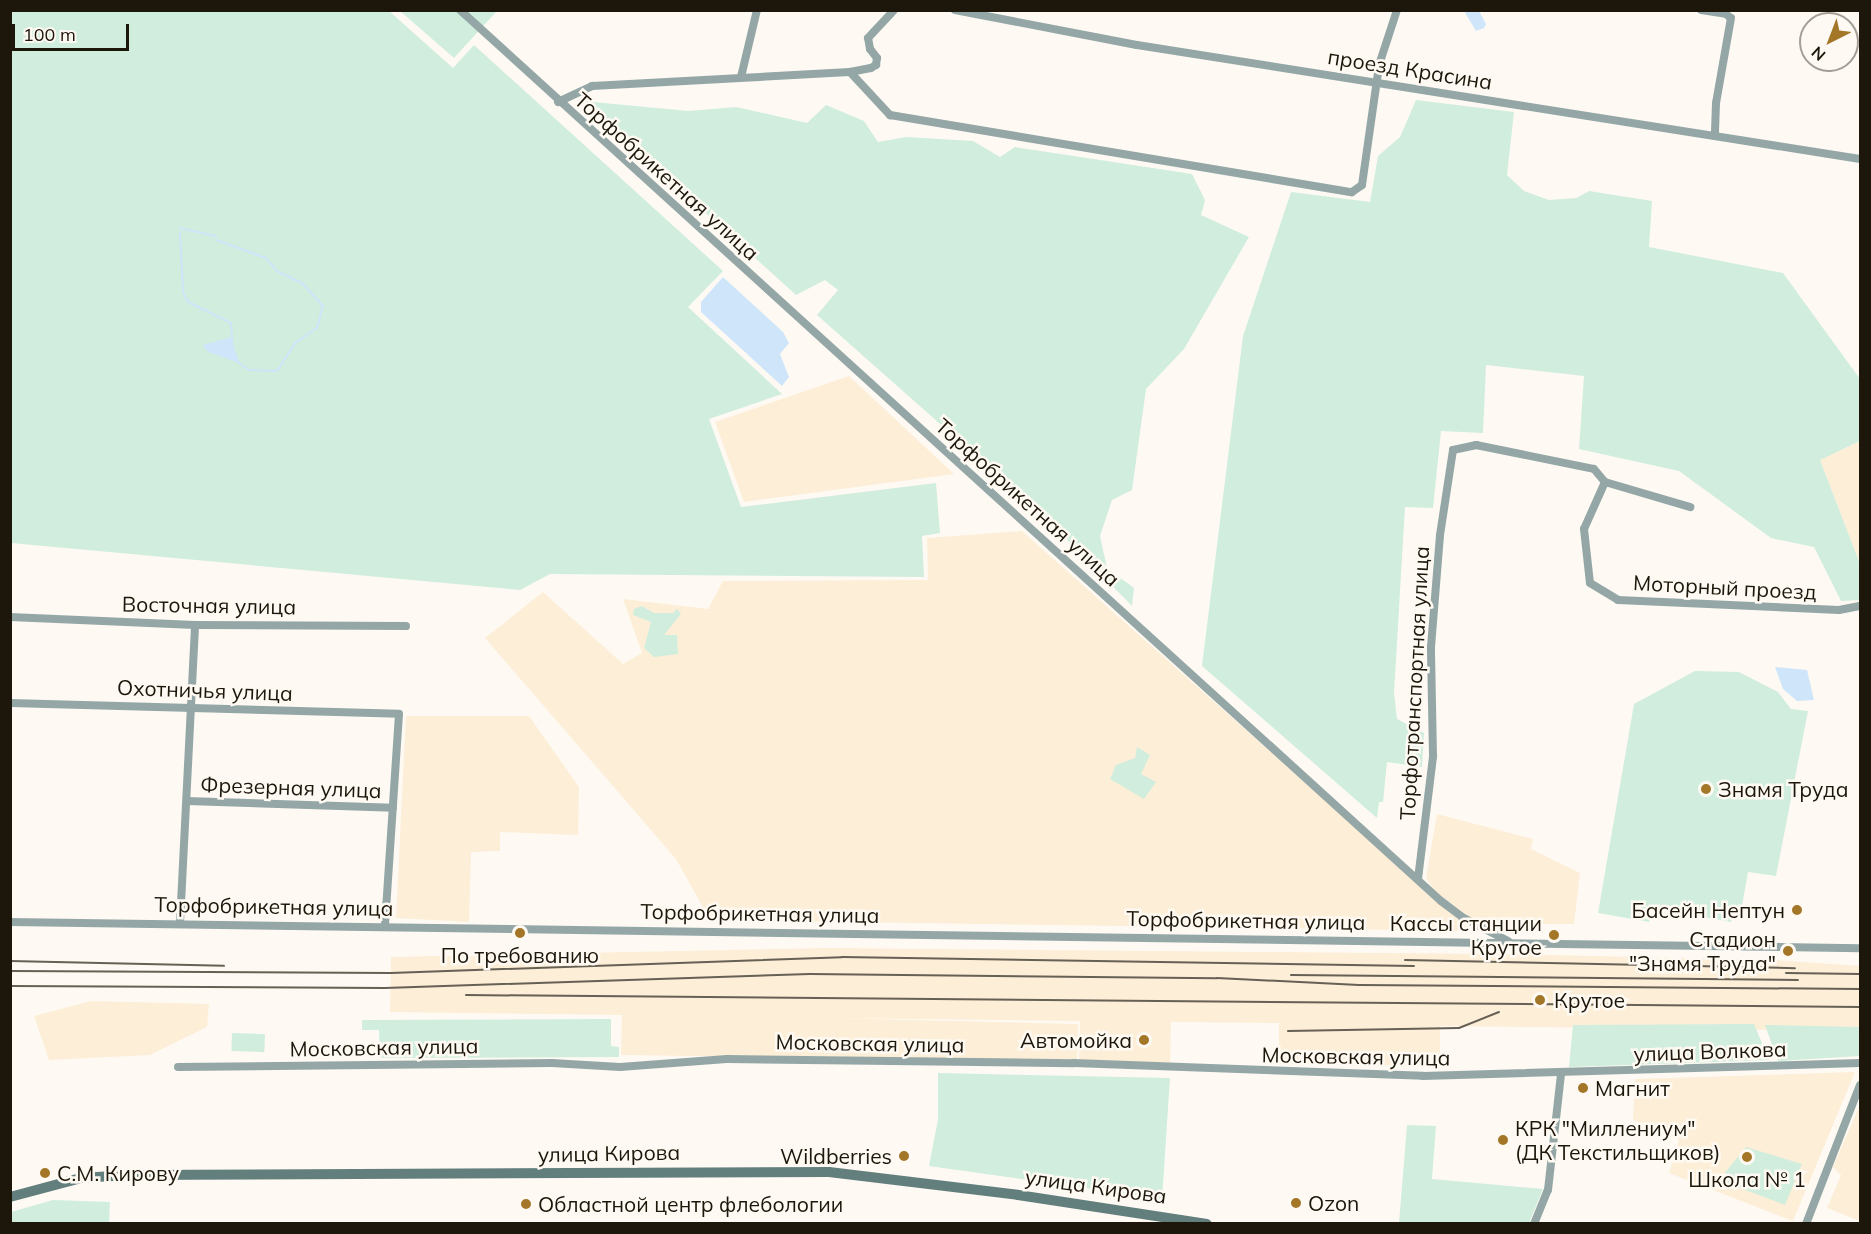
<!DOCTYPE html>
<html>
<head>
<meta charset="utf-8">
<style>
	body { margin:0 }
	#map { position:relative; width:1871px; height:1234px; overflow:hidden; background:#fefaf3; font-family:Mulish,sans-serif }
	div>[style] { position:absolute }
	[style*='--x'] { left:calc(var(--x)*1px); top:calc(var(--y)*1px); width:calc(var(--w)*1px); rotate:calc(var(--a)*1deg) }
	.built>* { inset:0; background:#fdeed7 }
	.green>* { inset:0; background:#d0eddd; transform-origin:0 0 }
	.water>* { inset:0; background:#cee5fa }
	.stream>* { height:2px; margin:-1px; padding:0 1px; transform-origin:1px; border-radius:1px; background:#cee5fa }
	.street>* { height:8px; margin:-4px; padding:0 4px; transform-origin:4px; border-radius:4px; background:#94a7a6 }
	.secondary>* { height:10px; margin:-5px; padding:0 5px; transform-origin:5px; border-radius:5px; background:#637f7d }
	.rail>* { height:2px; margin:-1px; padding:0 1px; transform-origin:1px; border-radius:1px; background:#666055 }
	.dots>* { width:16px; height:16px; translate:-50% -50%; box-sizing:border-box; border:3px solid #fefaf3; border-radius:50% }
	span { translate:-50% -50%; white-space:nowrap; text-align:center; line-height:1.15; -webkit-text-stroke:5px #fefaf3; paint-order:stroke }
	.street-label { font-size:21px; color:#1d160a }
	.poi-label { font-size:21px; color:#1d160a }
	.left { translate:0 -50%; text-align:left }
	.right { translate:-100% -50%; text-align:right }
	.frame { position:absolute; inset:0; border:12px solid #1d160a; pointer-events:none }
	.north { position:absolute; left:1799px; top:12px; width:60px; height:60px; box-sizing:border-box; background:#fefaf3; border:2px solid #a49f96; border-radius:50%; rotate:222deg; font-size:16px; font-weight:700; line-height:24px; text-align:center; color:#1d160a }
	.north::after { content:''; display:block; margin:auto; width:21px; height:27px; background:#a37628; clip-path:polygon(50% 0,100% 100%,50% 72%,0 100%) }
	.scale { position:absolute; left:12px; top:24px; width:117px; height:27px; box-sizing:border-box; border:3px solid #1d160a; border-top:0; padding-left:8px; font-size:18px; line-height:21px; white-space:nowrap; color:#1d160a; -webkit-text-stroke:4px #fefaf3; paint-order:stroke }
</style>
</head>
<body>
<div id="map">
	<div class="built">
		<div style="clip-path:polygon(849px 376px,954px 474px,744px 502px,715px 422px)"></div>
		<div style="clip-path:polygon(1860px 441px,1860px 564px,1820px 460px)"></div>
		<div style="clip-path:polygon(1022px 531px,1472px 931px,710px 920px,676px 859px,485px 638px,543px 592px,623px 664px,642px 653px,623px 599px,708px 609px,723px 581px,928px 580px,927px 538px)"></div>
		<div style="clip-path:polygon(406px 716px,529px 716px,579px 787px,578px 835px,500px 832px,500px 851px,471px 852px,469px 922px,396px 918px)"></div>
		<div style="clip-path:polygon(1437px 814px,1533px 839px,1531px 849px,1580px 873px,1574px 924px,1523px 924px,1522px 928px,1470px 918px,1435px 891px,1426px 878px)"></div>
		<div style="clip-path:polygon(827px 948px,1500px 954px,1776px 960px,1860px 966px,1860px 1031px,1440px 1026px,1440px 1066px,1279px 1064px,1279px 1023px,1171px 1022px,1170px 1064px,1079px 1060px,1080px 1021px,833px 1018px,1078px 1024px,1077px 1060px,900px 1059px,621px 1055px,622px 1015px,390px 1012px,391px 957px)"></div>
		<div style="clip-path:polygon(91px 1001px,209px 1004px,207px 1027px,150px 1055px,49px 1060px,34px 1016px)"></div>
		<div style="clip-path:polygon(1855px 1072px,1793px 1221px,1669px 1173px,1679px 1140px,1633px 1120px,1635px 1079px)"></div>
		<div style="clip-path:polygon(1860px 1105px,1860px 1221px,1827px 1208px,1841px 1175px,1833px 1167px)"></div>
	</div>
	<div class="green">
		<div style="clip-path:polygon(10px 11px,389px 11px,453px 68px,474px 45px,723px 271px,688px 307px,782px 394px,709px 419px,741px 507px,936px 483px,940px 533px,922px 536px,924px 577px,550px 574px,520px 590px,11px 543px)"></div>
		<div style="clip-path:polygon(400px 11px,497px 11px,454px 58px)"></div>
		<div style="clip-path:polygon(1416px 100px,1514px 112px,1507px 175px,1524px 191px,1549px 200px,1576px 198px,1589px 191px,1652px 201px,1649px 247px,1783px 273px,1860px 379px,1860px 441px,1820px 460px,1860px 564px,1860px 600px,1841px 601px,1814px 547px,1771px 538px,1679px 471px,1579px 449px,1584px 376px,1486px 365px,1483px 433px,1441px 431px,1433px 508px,1405px 507px,1394px 693px,1397px 719px,1424px 733px,1422px 767px,1387px 762px,1383px 802px,1379px 802px,1377px 818px,1202px 666px,1243px 336px,1291px 192px,1370px 202px,1378px 156px,1400px 137px)"></div>
		<div style="clip-path:polygon(582px 101px,689px 111px,736px 107px,807px 123px,826px 105px,864px 121px,878px 142px,906px 137px,973px 141px,1000px 157px,1015px 147px,1192px 174px,1205px 200px,1201px 215px,1249px 237px,1184px 349px,1146px 389px,1132px 490px,1112px 500px,1100px 536px,1107px 568px,1134px 588px,1132px 606px,1043px 515px,817px 315px,838px 290px,825px 280px,796px 295px)"></div>
		<div style="clip-path:polygon(642px 606px,654px 613px,673px 613px,677px 609px,681px 614px,664px 635px,677px 635px,678px 654px,654px 657px,644px 648px,651px 622px,633px 615px,634px 609px)"></div>
		<div style="clip-path:polygon(1695px 671px,1739px 672px,1778px 692px,1791px 709px,1808px 711px,1776px 876px,1748px 872px,1741px 912px,1734px 912px,1731px 922px,1652px 908px,1649px 922px,1598px 913px,1634px 704px)"></div>
		<div style="clip-path:polygon(1137px 747px,1150px 755px,1141px 774px,1156px 782px,1144px 799px,1110px 779px,1116px 765px,1135px 758px)"></div>
		<div style="clip-path:polygon(611px 1019px,611px 1046px,619px 1047px,619px 1057px,380px 1058px,379px 1030px,362px 1030px,362px 1020px)"></div>
		<div style="clip-path:polygon(1754px 1024px,1769px 1060px,1569px 1067px,1573px 1025px)"></div>
		<div style="clip-path:polygon(1765px 1025px,1860px 1027px,1860px 1056px,1778px 1061px)"></div>
		<div style="left:232px;top:1033px;width:33px;height:18px;rotate:2deg"></div>
		<div style="clip-path:polygon(938px 1073px,1170px 1078px,1162px 1199px,929px 1166px,938px 1119px)"></div>
		<div style="clip-path:polygon(1407px 1125px,1436px 1126px,1432px 1179px,1543px 1189px,1529px 1223px,1399px 1223px)"></div>
		<div style="clip-path:polygon(1746px 1147px,1802px 1164px,1785px 1205px,1719px 1180px)"></div>
		<div style="clip-path:polygon(53px 1200px,110px 1202px,109px 1223px,11px 1223px,11px 1212px)"></div>
	</div>
	<div class="water">
		<div style="clip-path:polygon(1464px 11px,1479px 11px,1486px 24px,1484px 28px,1476px 31px)"></div>
		<div style="clip-path:polygon(723px 277px,783px 332px,789px 343px,780px 354px,789px 377px,782px 386px,701px 312px,701px 302px)"></div>
		<div style="clip-path:polygon(231px 337px,239px 363px,208px 352px,203px 345px)"></div>
		<div style="clip-path:polygon(1775px 667px,1807px 670px,1814px 700px,1797px 701px,1783px 689px)"></div>
	</div>
	<div class="stream">
		<div style="--x:180;--y:228;--w:37;--a:13"></div>
		<div style="--x:180;--y:232;--w:60;--a:87.1"></div>
		<div style="--x:183;--y:292;--w:11;--a:63"></div>
		<div style="--x:188;--y:302;--w:48;--a:26"></div>
		<div style="--x:231;--y:323;--w:30;--a:86"></div>
		<div style="--x:233;--y:353;--w:12;--a:59"></div>
		<div style="--x:239;--y:363;--w:12;--a:35"></div>
		<div style="--x:249;--y:370;--w:28;--a:2"></div>
		<div style="--x:277;--y:371;--w:35;--a:-57"></div>
		<div style="--x:296;--y:342;--w:25;--a:-34"></div>
		<div style="--x:317;--y:328;--w:23;--a:-75"></div>
		<div style="--x:323;--y:306;--w:31;--a:-132"></div>
		<div style="--x:302;--y:283;--w:26;--a:-155"></div>
		<div style="--x:278;--y:272;--w:18;--a:-131"></div>
		<div style="--x:266;--y:258;--w:53;--a:-160.2"></div>
	</div>
	<div class="street">
		<div style="--x:460;--y:10;--w:1325;--a:42.25"></div>
		<div style="--x:1441;--y:901;--w:26;--a:37"></div>
		<div style="--x:1462;--y:917;--w:52;--a:27.6"></div>
		<div style="--x:955;--y:10;--w:185;--a:10.9"></div>
		<div style="--x:1137;--y:45;--w:732;--a:8.96"></div>
		<div style="--x:1701;--y:10;--w:25;--a:9"></div>
		<div style="--x:1726;--y:14;--w:6;--a:39"></div>
		<div style="--x:1731;--y:18;--w:86;--a:100"></div>
		<div style="--x:1716;--y:103;--w:32;--a:92"></div>
		<div style="--x:850;--y:72;--w:59;--a:47.1"></div>
		<div style="--x:890;--y:115;--w:468;--a:9.5"></div>
		<div style="--x:1352;--y:192;--w:12;--a:-35"></div>
		<div style="--x:1362;--y:185;--w:121;--a:-81.9"></div>
		<div style="--x:1379;--y:65;--w:58;--a:-71.9"></div>
		<div style="--x:741;--y:77;--w:69;--a:-76.6"></div>
		<div style="--x:558;--y:102;--w:38;--a:-25"></div>
		<div style="--x:592;--y:86;--w:258;--a:-3.1"></div>
		<div style="--x:850;--y:72;--w:21;--a:-11"></div>
		<div style="--x:871;--y:68;--w:6;--a:-31"></div>
		<div style="--x:876;--y:65;--w:7;--a:-82"></div>
		<div style="--x:877;--y:58;--w:11;--a:-128"></div>
		<div style="--x:870;--y:49;--w:11;--a:-100"></div>
		<div style="--x:868;--y:38;--w:38;--a:-47"></div>
		<div style="--x:1605;--y:482;--w:51;--a:114.1"></div>
		<div style="--x:1584;--y:529;--w:54;--a:83.7"></div>
		<div style="--x:1590;--y:583;--w:33;--a:31"></div>
		<div style="--x:1618;--y:600;--w:221;--a:2.6"></div>
		<div style="--x:1839;--y:610;--w:21;--a:-11"></div>
		<div style="--x:10;--y:617;--w:185;--a:2.5"></div>
		<div style="--x:195;--y:625;--w:211;--a:0.3"></div>
		<div style="--x:10;--y:703;--w:389;--a:1.6"></div>
		<div style="--x:399;--y:714;--w:211;--a:93.8"></div>
		<div style="--x:187;--y:801;--w:206;--a:1.9"></div>
		<div style="--x:1418;--y:879;--w:124;--a:-83"></div>
		<div style="--x:1433;--y:756;--w:109;--a:-91.1"></div>
		<div style="--x:1431;--y:647;--w:112;--a:-85.4"></div>
		<div style="--x:1440;--y:535;--w:86;--a:-81.3"></div>
		<div style="--x:1453;--y:450;--w:24;--a:-12"></div>
		<div style="--x:1476;--y:445;--w:120;--a:11.5"></div>
		<div style="--x:1594;--y:469;--w:17;--a:50"></div>
		<div style="--x:1605;--y:482;--w:89;--a:16.4"></div>
		<div style="--x:10;--y:922;--w:1850;--a:0.81"></div>
		<div style="--x:180;--y:923;--w:298;--a:-87.1"></div>
		<div style="--x:178;--y:1067;--w:374;--a:-0.6"></div>
		<div style="--x:552;--y:1063;--w:68;--a:3.4"></div>
		<div style="--x:620;--y:1067;--w:107;--a:-4.3"></div>
		<div style="--x:727;--y:1059;--w:347;--a:0.7"></div>
		<div style="--x:1074;--y:1063;--w:349;--a:2.1"></div>
		<div style="--x:1423;--y:1076;--w:437;--a:-1.7"></div>
		<div style="--x:1534;--y:1224;--w:37;--a:-68"></div>
		<div style="--x:1548;--y:1190;--w:117;--a:-83.6"></div>
		<div style="--x:1806;--y:1224;--w:149;--a:-68.8"></div>
	</div>
	<div class="secondary">
		<div style="--x:10;--y:1197;--w:73;--a:-15"></div>
		<div style="--x:81;--y:1178;--w:48;--a:-3.6"></div>
		<div style="--x:129;--y:1175;--w:700;--a:-0.25"></div>
		<div style="--x:829;--y:1172;--w:190;--a:6.9"></div>
		<div style="--x:1018;--y:1195;--w:191;--a:8.7"></div>
	</div>
	<div class="rail">
		<div style="--x:1405;--y:960;--w:390;--a:1.2"></div>
		<div style="--x:10;--y:961;--w:214;--a:1.3"></div>
		<div style="--x:10;--y:971;--w:381;--a:0.3"></div>
		<div style="--x:391;--y:973;--w:451;--a:-2"></div>
		<div style="--x:842;--y:957;--w:572;--a:0.9"></div>
		<div style="--x:1786;--y:973;--w:74;--a:0.8"></div>
		<div style="--x:1291;--y:975;--w:507;--a:0.57"></div>
		<div style="--x:10;--y:986;--w:375;--a:0.3"></div>
		<div style="--x:385;--y:988;--w:425;--a:-1.9"></div>
		<div style="--x:810;--y:974;--w:407;--a:0.6"></div>
		<div style="--x:1217;--y:978;--w:142;--a:2.8"></div>
		<div style="--x:1359;--y:985;--w:501;--a:0.46"></div>
		<div style="--x:466;--y:995;--w:1394;--a:0.49"></div>
		<div style="--x:1288;--y:1031;--w:171;--a:-1"></div>
		<div style="--x:1459;--y:1028;--w:43;--a:-21.8"></div>
	</div>
	<div class="dots">
		<div style="left:1706px;top:789px;background:#a37628"></div>
		<div style="left:1797px;top:910px;background:#a37628"></div>
		<div style="left:520px;top:933px;background:#a37628"></div>
		<div style="left:1554px;top:935px;background:#a37628"></div>
		<div style="left:1788px;top:951px;background:#a37628"></div>
		<div style="left:1540px;top:1000px;background:#a37628"></div>
		<div style="left:1144px;top:1040px;background:#a37628"></div>
		<div style="left:1583px;top:1088px;background:#a37628"></div>
		<div style="left:1503px;top:1140px;background:#a37628"></div>
		<div style="left:904px;top:1156px;background:#a37628"></div>
		<div style="left:1747px;top:1157px;background:#a37628"></div>
		<div style="left:45px;top:1173px;background:#a37628"></div>
		<div style="left:1296px;top:1203px;background:#a37628"></div>
		<div style="left:526px;top:1204px;background:#a37628"></div>
	</div>
	<div class="street-label">
		<span style="left:1410px;top:69px;rotate:9deg">проезд Красина</span>
		<span style="left:667px;top:176px;rotate:42deg">Торфобрикетная улица</span>
		<span style="left:1028px;top:502px;rotate:42deg">Торфобрикетная улица</span>
		<span style="left:1725px;top:587px;rotate:3deg">Моторный проезд</span>
		<span style="left:209px;top:605px;rotate:1deg">Восточная улица</span>
		<span style="left:1414px;top:683px;rotate:-87deg">Торфотранспортная улица</span>
		<span style="left:205px;top:690px;rotate:2deg">Охотничья улица</span>
		<span style="left:291px;top:787px;rotate:2deg">Фрезерная улица</span>
		<span style="left:274px;top:906px;rotate:1deg">Торфобрикетная улица</span>
		<span style="left:760px;top:913px;rotate:1deg">Торфобрикетная улица</span>
		<span style="left:1246px;top:920px;rotate:1deg">Торфобрикетная улица</span>
		<span style="left:870px;top:1043px;rotate:1deg">Московская улица</span>
		<span style="left:384px;top:1047px;rotate:-1deg">Московская улица</span>
		<span style="left:1710px;top:1051px;rotate:-2deg">улица Волкова</span>
		<span style="left:1356px;top:1056px;rotate:1deg">Московская улица</span>
		<span style="left:609px;top:1153px;rotate:-1deg">улица Кирова</span>
		<span style="left:1096px;top:1186px;rotate:8deg">улица Кирова</span>
	</div>
	<div class="poi-label">
		<span class="left" style="left:1718px;top:789px">Знамя Труда</span>
		<span class="right" style="left:1785px;top:910px">Басейн Нептун</span>
		<span class="right" style="left:1542px;top:935px">Кассы станции<br>Крутое</span>
		<span class="right" style="left:1776px;top:951px">Стадион<br>"Знамя Труда"</span>
		<span style="left:520px;top:955px">По требованию</span>
		<span class="left" style="left:1554px;top:1000px">Крутое</span>
		<span class="right" style="left:1132px;top:1040px">Автомойка</span>
		<span class="left" style="left:1595px;top:1088px">Магнит</span>
		<span class="left" style="left:1515px;top:1140px">КРК "Миллениум"<br>(ДК Текстильщиков)</span>
		<span class="right" style="left:892px;top:1156px">Wildberries</span>
		<span class="left" style="left:57px;top:1173px">С.М. Кирову</span>
		<span style="left:1747px;top:1179px">Школа № 1</span>
		<span class="left" style="left:1308px;top:1203px">Ozon</span>
		<span class="left" style="left:538px;top:1204px">Областной центр флебологии</span>
	</div>
	<div class="frame"></div>
	<div class="north">N</div>
	<div class="scale">100 m</div>
</div>
</body>
</html>
